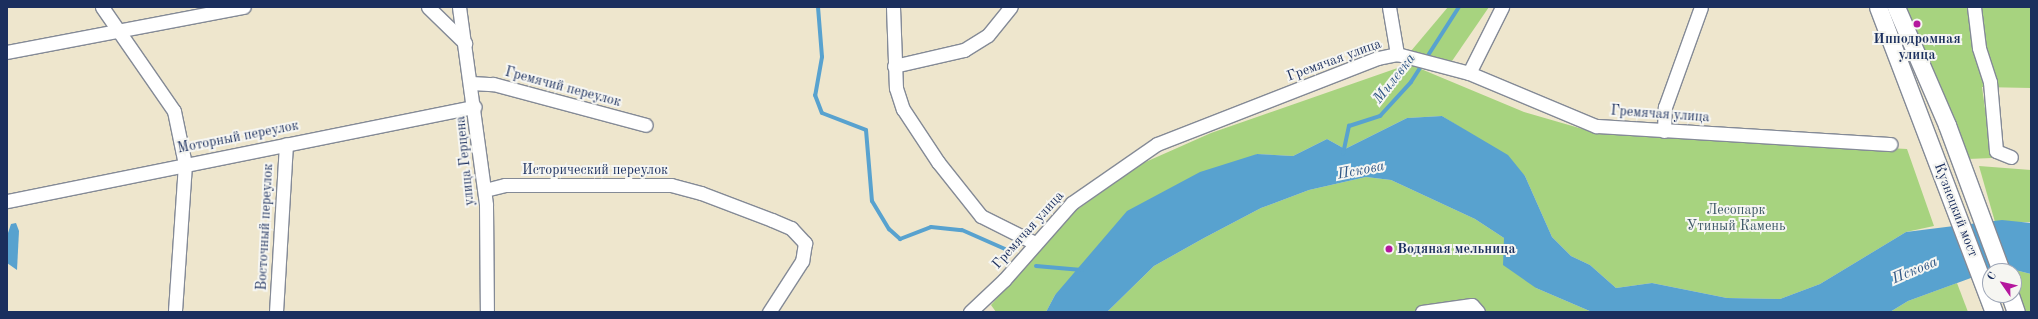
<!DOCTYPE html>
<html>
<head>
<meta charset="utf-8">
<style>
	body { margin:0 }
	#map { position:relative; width:2038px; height:319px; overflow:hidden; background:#eee6cd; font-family:"Old Standard TT",serif }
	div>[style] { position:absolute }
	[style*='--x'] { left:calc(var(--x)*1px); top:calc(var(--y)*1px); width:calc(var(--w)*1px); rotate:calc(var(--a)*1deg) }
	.green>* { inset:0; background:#a7d37f }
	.water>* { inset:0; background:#58a2cf }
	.stream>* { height:4px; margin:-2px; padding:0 2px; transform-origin:2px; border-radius:2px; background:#58a2cf }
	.roads { filter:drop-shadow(1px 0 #848a96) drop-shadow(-1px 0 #848a96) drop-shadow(0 1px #848a96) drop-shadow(0 -1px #848a96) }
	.minor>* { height:13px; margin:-6.5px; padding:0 6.5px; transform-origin:6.5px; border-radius:6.5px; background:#fff }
	.tertiary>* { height:17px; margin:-8.5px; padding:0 8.5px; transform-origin:8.5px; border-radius:8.5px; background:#fff }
	.dots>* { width:11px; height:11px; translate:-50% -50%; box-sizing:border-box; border:2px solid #f6f6f2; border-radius:50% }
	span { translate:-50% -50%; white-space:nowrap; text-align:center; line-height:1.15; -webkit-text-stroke:4px #f6f6f2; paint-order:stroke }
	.poi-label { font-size:14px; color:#1b2f5e; font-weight:700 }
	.left { translate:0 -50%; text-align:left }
	.street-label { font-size:14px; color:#1b2f5e }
	.park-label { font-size:14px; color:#3e5866 }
	.water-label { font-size:15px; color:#305786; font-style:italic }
	.frame { position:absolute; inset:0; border:8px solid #1b2f5e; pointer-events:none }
	.north { position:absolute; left:1982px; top:263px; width:40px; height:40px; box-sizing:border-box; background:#f6f6f2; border:1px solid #9ea6b7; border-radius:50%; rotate:304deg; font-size:11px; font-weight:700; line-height:16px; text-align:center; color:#1b2f5e }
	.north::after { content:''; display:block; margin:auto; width:14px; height:18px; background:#b5179e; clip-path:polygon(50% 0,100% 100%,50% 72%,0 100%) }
</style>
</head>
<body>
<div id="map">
	<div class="green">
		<div style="clip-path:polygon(1448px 7px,1489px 7px,1452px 61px,1411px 51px)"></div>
		<div style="clip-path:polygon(1904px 7px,2031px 7px,2031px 88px,1982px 87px,1992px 158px,1968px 159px)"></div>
		<div style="clip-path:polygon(1409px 64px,1524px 112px,1593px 132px,1907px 149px,1934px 226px,1906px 232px,1820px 284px,1780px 299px,1727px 298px,1652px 283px,1616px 288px,1590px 265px,1571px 256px,1552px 237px,1525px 176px,1490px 146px,1442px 116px,1407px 118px,1345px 149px,1327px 139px,1293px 156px,1257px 154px,1055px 295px,1046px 312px,996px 312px,991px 305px,1071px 214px,1141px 164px,1211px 133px)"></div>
		<div style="clip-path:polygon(1979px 166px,2031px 170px,2031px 222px,1995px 222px)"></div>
		<div style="clip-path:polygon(1366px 177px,1391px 180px,1475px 219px,1504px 238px,1536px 288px,1592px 312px,1107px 312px,1154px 266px,1204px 238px,1261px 208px,1309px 190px)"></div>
		<div style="clip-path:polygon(2007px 268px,2031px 274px,2031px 312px,2023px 312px,2014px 286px,2014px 271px)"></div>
		<div style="clip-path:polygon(1957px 283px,1968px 312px,1890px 312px,1908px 301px)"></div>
	</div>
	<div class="water">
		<div style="clip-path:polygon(1442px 116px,1508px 155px,1525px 176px,1552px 237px,1571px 256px,1590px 265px,1616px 288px,1652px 283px,1727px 298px,1780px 299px,1820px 284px,1906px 232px,2002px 220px,2031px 223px,2031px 274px,2007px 268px,1990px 271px,1908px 301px,1890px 312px,1592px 312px,1536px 288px,1503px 265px,1504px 238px,1475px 219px,1391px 180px,1366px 177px,1309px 190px,1261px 208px,1204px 238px,1154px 266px,1107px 312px,1046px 312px,1055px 295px,1127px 211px,1200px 172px,1257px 154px,1293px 156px,1327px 139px,1345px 149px,1407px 118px)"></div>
		<div style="clip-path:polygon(16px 223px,19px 231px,17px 270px,7px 263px,7px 236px,11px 224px)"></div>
	</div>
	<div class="stream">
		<div style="--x:818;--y:7;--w:50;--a:85.4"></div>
		<div style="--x:822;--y:57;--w:39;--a:100"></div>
		<div style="--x:815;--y:95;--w:19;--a:69"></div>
		<div style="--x:822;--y:113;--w:47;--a:21.1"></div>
		<div style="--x:866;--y:130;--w:71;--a:85.2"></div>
		<div style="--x:872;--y:201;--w:33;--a:59"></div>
		<div style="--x:889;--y:229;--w:15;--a:42"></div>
		<div style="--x:900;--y:239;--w:33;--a:-21"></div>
		<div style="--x:931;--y:227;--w:31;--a:6"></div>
		<div style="--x:962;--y:230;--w:47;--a:23.8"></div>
		<div style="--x:1343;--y:154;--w:29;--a:-78"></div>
		<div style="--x:1349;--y:126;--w:33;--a:-18"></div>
		<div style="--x:1380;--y:116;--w:46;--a:-47.6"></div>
		<div style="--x:1411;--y:82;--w:89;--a:-57.4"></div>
		<div style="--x:1036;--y:266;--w:46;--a:5"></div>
	</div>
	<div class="roads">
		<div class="minor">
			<div style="--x:102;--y:7;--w:126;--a:55.3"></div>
			<div style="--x:174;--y:111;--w:54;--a:78.3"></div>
			<div style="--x:185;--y:164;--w:148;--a:93.9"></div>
			<div style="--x:428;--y:7;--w:52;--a:44.2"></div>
			<div style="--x:459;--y:7;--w:200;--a:82.2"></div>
			<div style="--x:486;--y:205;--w:107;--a:89.5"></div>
			<div style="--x:893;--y:7;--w:81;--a:87.9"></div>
			<div style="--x:896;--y:88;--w:22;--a:72"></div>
			<div style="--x:903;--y:109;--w:64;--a:56.6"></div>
			<div style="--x:938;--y:162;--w:69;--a:51.5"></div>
			<div style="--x:981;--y:216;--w:60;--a:26.6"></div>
			<div style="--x:1389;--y:7;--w:48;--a:80.3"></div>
			<div style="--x:1974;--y:7;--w:41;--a:83"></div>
			<div style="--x:1979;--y:48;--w:36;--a:72"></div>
			<div style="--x:1990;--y:82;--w:69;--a:85"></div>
			<div style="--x:1996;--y:151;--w:16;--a:22"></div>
			<div style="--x:7;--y:52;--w:241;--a:-10.8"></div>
			<div style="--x:894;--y:66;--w:72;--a:-12.9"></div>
			<div style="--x:964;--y:50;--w:28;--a:-32"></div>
			<div style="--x:988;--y:35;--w:36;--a:-51"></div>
			<div style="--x:1469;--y:73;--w:74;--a:-63.4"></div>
			<div style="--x:471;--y:83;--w:22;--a:3"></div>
			<div style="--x:493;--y:84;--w:158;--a:15"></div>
			<div style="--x:1664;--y:131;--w:24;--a:-88"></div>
			<div style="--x:1665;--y:107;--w:106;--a:-70.2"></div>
			<div style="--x:485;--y:190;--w:21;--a:-14"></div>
			<div style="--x:505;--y:185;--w:166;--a:0"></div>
			<div style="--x:671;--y:185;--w:31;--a:15"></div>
			<div style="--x:701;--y:193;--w:76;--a:20.8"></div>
			<div style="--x:772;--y:220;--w:21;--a:23"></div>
			<div style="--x:791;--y:228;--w:21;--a:47"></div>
			<div style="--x:805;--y:243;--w:18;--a:99"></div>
			<div style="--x:802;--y:261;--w:61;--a:122.9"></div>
			<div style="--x:7;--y:201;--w:477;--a:-11.4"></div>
			<div style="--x:276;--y:312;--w:168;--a:-86.6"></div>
			<div style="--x:970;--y:312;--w:47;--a:-43.3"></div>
			<div style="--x:1004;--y:280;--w:103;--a:-48.6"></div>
			<div style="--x:1072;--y:203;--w:103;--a:-34.8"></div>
			<div style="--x:1157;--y:144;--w:237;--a:-21.3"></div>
			<div style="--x:1378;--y:58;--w:19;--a:-12"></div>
			<div style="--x:1397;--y:54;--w:74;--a:14.8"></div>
			<div style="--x:1469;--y:73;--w:138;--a:22.7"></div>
			<div style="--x:1596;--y:126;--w:295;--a:3.5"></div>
			<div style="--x:1422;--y:312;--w:50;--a:-8"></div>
			<div style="--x:1472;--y:305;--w:9;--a:49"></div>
		</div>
		<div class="tertiary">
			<div style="--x:1878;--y:7;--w:326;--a:69.2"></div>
			<div style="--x:1896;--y:7;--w:129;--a:66.6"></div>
			<div style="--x:1947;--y:125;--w:156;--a:69.7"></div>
			<div style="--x:2010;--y:295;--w:18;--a:71"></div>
		</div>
	</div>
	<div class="dots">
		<div style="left:1917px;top:24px;background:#b5179e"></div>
		<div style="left:1389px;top:249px;background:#b5179e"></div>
	</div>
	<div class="poi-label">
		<span style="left:1917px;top:47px">Ипподромная<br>улица</span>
		<span class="left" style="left:1397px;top:249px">Водяная мельница</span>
	</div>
	<div class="street-label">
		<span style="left:1334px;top:60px;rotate:-20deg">Гремячая улица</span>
		<span style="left:563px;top:87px;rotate:15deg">Гремячий переулок</span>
		<span style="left:1660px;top:114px;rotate:4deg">Гремячая улица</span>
		<span style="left:238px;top:137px;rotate:-11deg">Моторный переулок</span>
		<span style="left:465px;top:161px;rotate:-96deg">улица Герцена</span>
		<span style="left:595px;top:170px">Исторический переулок</span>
		<span style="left:1956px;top:210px;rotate:69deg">Кузнецкий мост</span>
		<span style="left:265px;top:227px;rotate:-87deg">Восточный переулок</span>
		<span style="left:1028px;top:230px;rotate:-48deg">Гремячая улица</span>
	</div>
	<div class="park-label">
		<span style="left:1736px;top:218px">Лесопарк<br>Утиный Камень</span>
	</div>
	<div class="water-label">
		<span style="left:1395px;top:79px;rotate:-52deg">Милевка</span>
		<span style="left:1361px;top:171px;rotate:-11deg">Пскова</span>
		<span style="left:1915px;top:271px;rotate:-23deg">Пскова</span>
	</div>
	<div class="frame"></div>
	<div class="north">С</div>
</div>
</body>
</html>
